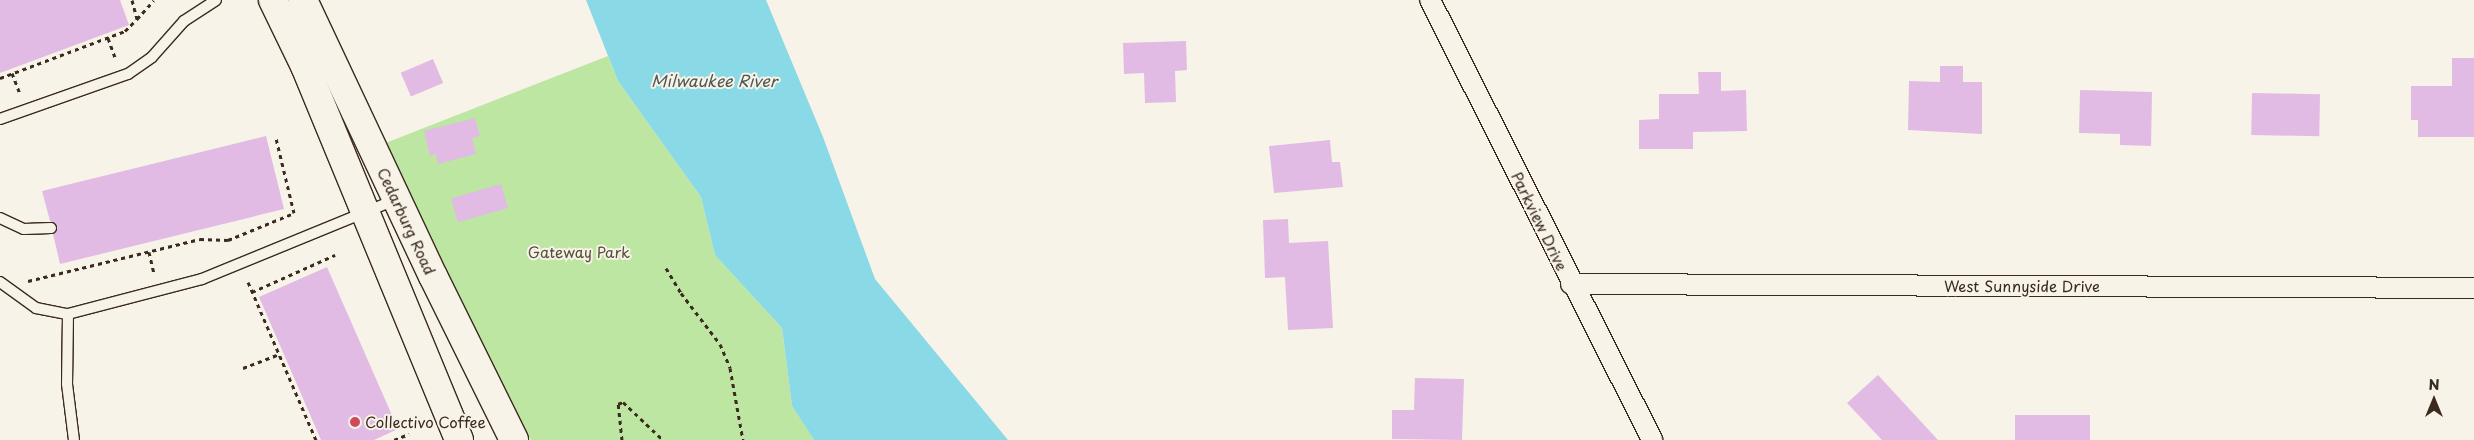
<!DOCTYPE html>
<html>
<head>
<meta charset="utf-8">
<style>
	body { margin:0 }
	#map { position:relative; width:2474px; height:440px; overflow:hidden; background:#f7f3e8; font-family:"Playpen Sans",sans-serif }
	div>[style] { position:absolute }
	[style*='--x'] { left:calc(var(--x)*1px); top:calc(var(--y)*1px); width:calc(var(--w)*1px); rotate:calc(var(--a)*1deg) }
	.green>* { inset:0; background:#bde6a2 }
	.water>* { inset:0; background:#89d9e6 }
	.building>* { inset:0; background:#e1bbe3; transform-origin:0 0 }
	.path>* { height:3px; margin-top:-1.5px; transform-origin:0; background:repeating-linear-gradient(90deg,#3b2a1e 0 4px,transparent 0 8px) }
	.roads { filter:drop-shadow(1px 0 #3b2a1e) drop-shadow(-1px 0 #3b2a1e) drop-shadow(0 1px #3b2a1e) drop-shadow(0 -1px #3b2a1e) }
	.service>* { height:10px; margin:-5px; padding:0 5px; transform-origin:5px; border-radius:5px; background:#f7f3e8 }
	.minor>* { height:20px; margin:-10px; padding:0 10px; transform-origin:10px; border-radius:10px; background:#f7f3e8 }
	.secondary>* { height:28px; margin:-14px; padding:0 14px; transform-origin:14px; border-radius:14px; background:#f7f3e8 }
	.dots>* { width:14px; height:14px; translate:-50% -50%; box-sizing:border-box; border:2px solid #f7f3e8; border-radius:50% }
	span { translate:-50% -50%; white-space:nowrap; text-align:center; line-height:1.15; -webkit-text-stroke:4px #f7f3e8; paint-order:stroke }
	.street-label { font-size:15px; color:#3b2a1e }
	.park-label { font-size:15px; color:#555038 }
	.poi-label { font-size:15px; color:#3b2a1e }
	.left { translate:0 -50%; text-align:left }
	.water-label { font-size:16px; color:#4e5650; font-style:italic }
	.north { position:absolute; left:2409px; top:375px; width:50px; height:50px; -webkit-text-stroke:4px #f7f3e8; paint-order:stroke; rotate:0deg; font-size:14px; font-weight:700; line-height:20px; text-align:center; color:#3b2a1e }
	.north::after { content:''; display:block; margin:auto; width:18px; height:22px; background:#3b2a1e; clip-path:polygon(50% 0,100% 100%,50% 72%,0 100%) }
</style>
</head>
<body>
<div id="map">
	<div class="green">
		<div style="clip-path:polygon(608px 56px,618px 81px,701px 197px,715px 255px,782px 328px,792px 406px,814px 440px,531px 440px,433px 260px,383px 144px)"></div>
	</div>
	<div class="water">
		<div style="clip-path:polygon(586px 0,766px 0,823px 137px,875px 279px,1008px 440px,814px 440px,792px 406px,782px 328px,715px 255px,701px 197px,618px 81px)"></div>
	</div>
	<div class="building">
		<div style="clip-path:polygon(0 0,120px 0,129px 25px,0 73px)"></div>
		<div style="clip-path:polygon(1186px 41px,1187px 70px,1175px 71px,1176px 102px,1145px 103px,1144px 73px,1124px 74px,1123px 43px)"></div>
		<div style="clip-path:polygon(2452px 58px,2474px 58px,2474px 137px,2418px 137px,2418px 120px,2411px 120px,2411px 86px,2452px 86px)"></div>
		<div style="left:433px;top:59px;width:26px;height:35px;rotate:67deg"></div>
		<div style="clip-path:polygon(1940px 66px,1963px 66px,1963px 82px,1982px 82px,1982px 134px,1908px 130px,1909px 81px,1940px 82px)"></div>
		<div style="clip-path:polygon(1698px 72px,1721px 72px,1721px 91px,1746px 90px,1747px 131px,1693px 132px,1693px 149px,1639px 149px,1639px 120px,1659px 119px,1659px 94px,1699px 94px)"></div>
		<div style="clip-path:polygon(2080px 90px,2152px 92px,2151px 146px,2120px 145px,2120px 134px,2079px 133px)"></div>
		<div style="left:2252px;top:93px;width:68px;height:42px;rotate:1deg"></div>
		<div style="clip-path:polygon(475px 118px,480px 136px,472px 138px,476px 154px,438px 164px,436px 154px,430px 156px,424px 131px)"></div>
		<div style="clip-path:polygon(266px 136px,284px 209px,60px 264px,53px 234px,58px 227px,50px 221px,42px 191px)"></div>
		<div style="clip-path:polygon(1330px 140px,1332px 162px,1340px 162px,1343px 187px,1274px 193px,1269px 146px)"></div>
		<div style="left:501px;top:184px;width:25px;height:52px;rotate:74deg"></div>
		<div style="clip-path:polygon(1288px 219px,1289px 243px,1328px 241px,1333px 328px,1288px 330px,1285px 277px,1265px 278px,1263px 220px)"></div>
		<div style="clip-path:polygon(327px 267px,398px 429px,374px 440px,321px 440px,259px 297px)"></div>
		<div style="clip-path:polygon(1878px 375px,1938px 440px,1882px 440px,1847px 403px)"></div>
		<div style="clip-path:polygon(1415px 378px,1464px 379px,1462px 440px,1392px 439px,1392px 410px,1414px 410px)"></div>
		<div style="left:2090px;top:415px;width:25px;height:75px;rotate:90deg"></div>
	</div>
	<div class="path">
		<div style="--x:132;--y:0;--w:20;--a:75"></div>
		<div style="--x:137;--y:19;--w:25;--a:-48"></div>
		<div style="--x:108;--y:38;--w:23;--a:70"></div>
		<div style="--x:12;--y:73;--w:22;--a:69"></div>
		<div style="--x:0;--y:78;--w:134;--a:-20.6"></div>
		<div style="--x:125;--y:31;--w:17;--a:-45"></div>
		<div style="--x:149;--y:252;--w:23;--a:77"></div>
		<div style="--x:666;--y:268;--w:29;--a:59"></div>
		<div style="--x:681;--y:293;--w:64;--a:52.6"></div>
		<div style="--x:720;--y:344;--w:26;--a:67"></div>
		<div style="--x:730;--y:368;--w:73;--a:79.8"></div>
		<div style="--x:28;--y:281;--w:177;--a:-13.7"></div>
		<div style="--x:200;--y:239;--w:28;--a:2"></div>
		<div style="--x:228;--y:240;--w:71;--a:-22.2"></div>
		<div style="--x:294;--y:213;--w:77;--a:-103.5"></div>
		<div style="--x:248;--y:282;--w:172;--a:66.7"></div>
		<div style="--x:252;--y:292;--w:91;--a:-24"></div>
		<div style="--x:243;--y:368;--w:39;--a:-21"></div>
		<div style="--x:394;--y:440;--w:16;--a:-22"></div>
		<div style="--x:622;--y:440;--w:36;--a:-96"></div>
		<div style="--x:618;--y:404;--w:5;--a:-22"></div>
		<div style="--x:623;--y:402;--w:55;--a:43.5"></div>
	</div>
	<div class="roads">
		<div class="service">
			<div style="--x:0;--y:119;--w:136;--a:-19.4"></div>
			<div style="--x:128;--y:74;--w:29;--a:-35"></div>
			<div style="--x:152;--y:57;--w:48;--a:-48.4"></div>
			<div style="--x:184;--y:21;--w:38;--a:-33"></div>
			<div style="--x:0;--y:218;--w:26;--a:25"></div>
			<div style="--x:24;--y:229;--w:27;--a:-2"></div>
			<div style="--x:0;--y:282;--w:44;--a:35.8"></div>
			<div style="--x:36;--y:308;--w:33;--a:11"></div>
			<div style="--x:68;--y:314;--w:70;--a:90.8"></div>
			<div style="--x:67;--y:384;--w:56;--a:82.9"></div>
			<div style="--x:68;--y:314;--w:138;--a:-14.6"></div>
			<div style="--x:202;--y:279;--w:211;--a:-22.3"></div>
		</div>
		<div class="minor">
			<div style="--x:1430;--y:0;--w:493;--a:63.2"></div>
			<div style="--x:1571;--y:284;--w:903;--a:0.25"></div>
		</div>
		<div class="secondary">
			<div style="--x:273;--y:0;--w:73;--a:64.1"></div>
			<div style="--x:305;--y:66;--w:404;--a:67.6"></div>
			<div style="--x:303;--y:0;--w:305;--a:64.8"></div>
			<div style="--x:433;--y:276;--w:183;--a:63.7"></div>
		</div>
	</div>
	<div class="dots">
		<div style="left:355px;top:422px;background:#d1495b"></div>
	</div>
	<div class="street-label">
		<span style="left:407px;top:221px;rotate:65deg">Cedarburg Road</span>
		<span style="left:1540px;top:221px;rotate:64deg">Parkview Drive</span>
		<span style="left:2022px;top:286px">West Sunnyside Drive</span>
	</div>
	<div class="park-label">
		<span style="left:579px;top:252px">Gateway Park</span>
	</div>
	<div class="poi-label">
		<span class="left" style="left:365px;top:422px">Collectivo Coffee</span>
	</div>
	<div class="water-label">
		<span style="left:714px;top:80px">Milwaukee River</span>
	</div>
	<div class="north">N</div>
</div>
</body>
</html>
